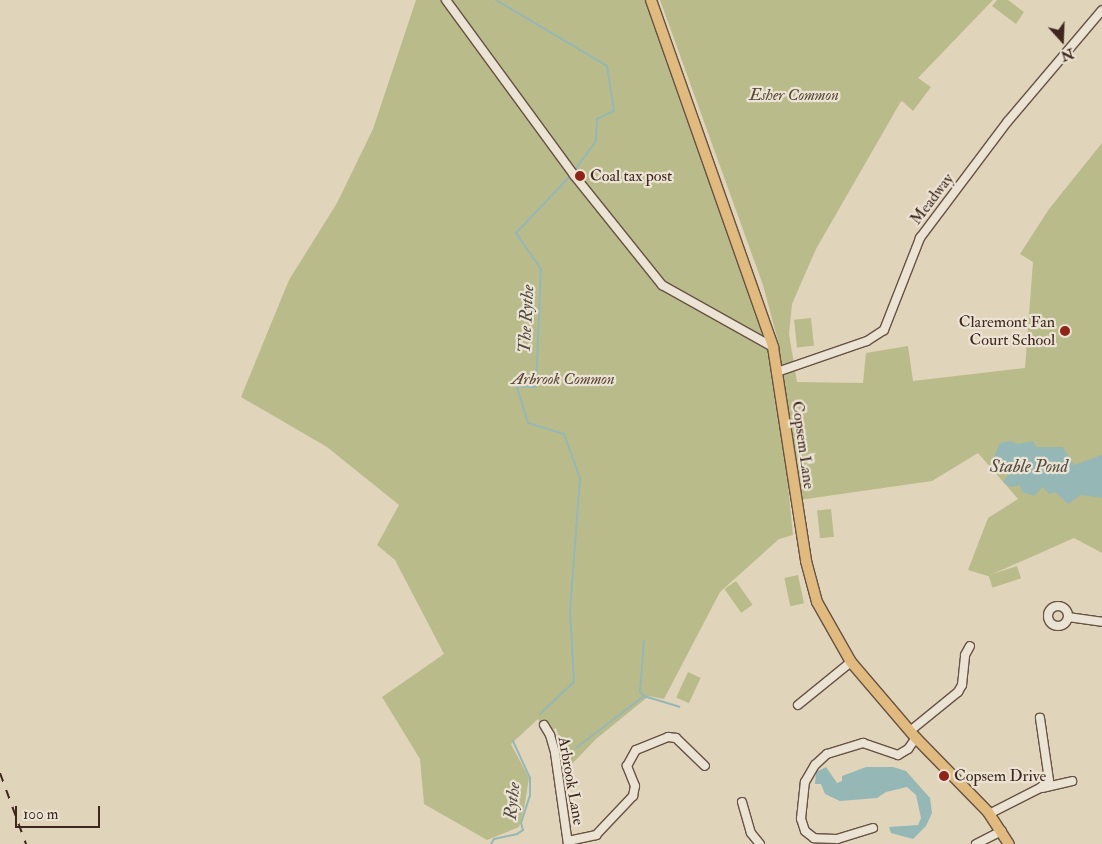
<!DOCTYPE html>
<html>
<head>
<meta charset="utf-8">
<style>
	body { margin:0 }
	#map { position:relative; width:1102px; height:844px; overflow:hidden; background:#e0d4bb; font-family:"IM FELL Double Pica",serif }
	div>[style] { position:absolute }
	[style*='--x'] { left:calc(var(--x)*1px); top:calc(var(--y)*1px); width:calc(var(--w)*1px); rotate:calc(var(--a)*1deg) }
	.green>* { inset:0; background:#babb8b; transform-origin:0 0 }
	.water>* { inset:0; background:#95b7b6 }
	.stream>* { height:2px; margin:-1px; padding:0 1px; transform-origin:1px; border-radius:1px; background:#95b7b6 }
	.roads { filter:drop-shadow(1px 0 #675244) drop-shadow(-1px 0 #675244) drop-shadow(0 1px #675244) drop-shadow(0 -1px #675244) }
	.minor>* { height:8px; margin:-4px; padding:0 4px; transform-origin:4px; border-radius:4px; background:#ebe3d3 }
	.minor>.ring { margin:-4px; padding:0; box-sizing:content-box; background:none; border:8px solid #ebe3d3; border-radius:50% }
	.major>* { height:10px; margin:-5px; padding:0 5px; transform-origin:5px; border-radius:5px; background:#e0ba7e }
	.rail>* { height:2px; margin-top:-1px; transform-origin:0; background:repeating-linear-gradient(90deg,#3f271d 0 9px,transparent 0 18px) }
	.dots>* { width:14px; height:14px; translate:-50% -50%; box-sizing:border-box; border:2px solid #ebe3d3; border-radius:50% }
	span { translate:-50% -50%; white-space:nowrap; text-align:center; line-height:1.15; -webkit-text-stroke:4.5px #ebe3d3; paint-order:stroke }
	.park-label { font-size:16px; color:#584533; font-style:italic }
	.poi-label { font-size:16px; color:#3f271d }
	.left { translate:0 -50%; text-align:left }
	.right { translate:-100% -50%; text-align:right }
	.street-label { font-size:16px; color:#3f271d }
	.water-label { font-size:18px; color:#544b43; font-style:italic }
	.north { position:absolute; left:1037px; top:15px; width:50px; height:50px; -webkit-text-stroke:4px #ebe3d3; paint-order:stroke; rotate:160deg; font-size:14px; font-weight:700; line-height:20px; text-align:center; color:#3f271d }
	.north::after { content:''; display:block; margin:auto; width:18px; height:22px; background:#3f271d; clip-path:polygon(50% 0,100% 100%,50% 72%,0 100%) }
	.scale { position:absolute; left:15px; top:806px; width:85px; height:22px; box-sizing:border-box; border:2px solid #3f271d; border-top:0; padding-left:6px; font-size:15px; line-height:18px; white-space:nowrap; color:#3f271d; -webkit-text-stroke:4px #ebe3d3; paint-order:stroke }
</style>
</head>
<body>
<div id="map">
	<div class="green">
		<div style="clip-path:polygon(416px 0,648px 0,762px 324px,779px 394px,793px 535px,779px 539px,720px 592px,664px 699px,649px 696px,596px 739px,569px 767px,556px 728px,547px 733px,538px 719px,511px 744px,529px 778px,524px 809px,519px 827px,487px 840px,424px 804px,420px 759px,382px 697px,444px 654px,395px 560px,377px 545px,399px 505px,327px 447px,241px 397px,289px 280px,337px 203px,373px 129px)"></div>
		<div style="clip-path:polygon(660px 0,993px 0,918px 78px,931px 87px,913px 111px,902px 101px,900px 103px,816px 249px,792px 304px,789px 334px,797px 382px,863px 383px,866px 353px,908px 346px,913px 381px,1025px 368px,1033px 262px,1020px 254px,1049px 209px,1102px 143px,1102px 553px,1074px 538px,988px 576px,968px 570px,988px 518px,1018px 499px,978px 453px,932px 481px,799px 500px,778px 341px,763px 285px)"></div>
		<div style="clip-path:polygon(997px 0,1008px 0,1024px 12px,1016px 24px,992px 6px)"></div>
		<div style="left:811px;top:318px;width:28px;height:17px;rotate:84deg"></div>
		<div style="left:831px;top:509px;width:28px;height:14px;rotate:84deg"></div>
		<div style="left:1017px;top:566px;width:13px;height:30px;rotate:72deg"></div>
		<div style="left:798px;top:575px;width:29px;height:14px;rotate:78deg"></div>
		<div style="left:736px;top:581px;width:29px;height:14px;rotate:55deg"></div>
		<div style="left:688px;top:672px;width:14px;height:28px;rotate:25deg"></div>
	</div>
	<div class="water">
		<div style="clip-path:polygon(1011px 441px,1018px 444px,1033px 441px,1036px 447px,1063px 447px,1074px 465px,1102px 455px,1102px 498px,1081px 495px,1068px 504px,1055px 492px,1049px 494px,1043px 487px,1034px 496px,1022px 492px,1020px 485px,1010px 487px,1003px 482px,1010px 473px,1003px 464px,993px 459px,1000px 443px)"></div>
		<div style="clip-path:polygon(826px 767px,837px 783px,842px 781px,842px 776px,866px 767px,893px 767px,906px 771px,930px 798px,932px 813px,926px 826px,913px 839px,891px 833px,889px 827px,918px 825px,921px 818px,916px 795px,907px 787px,886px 792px,877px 798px,840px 801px,825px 794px,821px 784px,815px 784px,816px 772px)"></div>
	</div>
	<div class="stream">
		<div style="--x:496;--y:0;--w:129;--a:30.7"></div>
		<div style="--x:607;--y:66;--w:46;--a:81.2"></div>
		<div style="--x:614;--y:111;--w:19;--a:155"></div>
		<div style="--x:597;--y:119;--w:22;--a:93"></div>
		<div style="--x:596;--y:141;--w:36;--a:126"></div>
		<div style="--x:644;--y:641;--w:51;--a:94.5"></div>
		<div style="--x:640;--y:692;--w:6;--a:45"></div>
		<div style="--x:644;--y:696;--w:37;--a:17"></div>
		<div style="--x:540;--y:714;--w:47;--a:-43.3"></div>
		<div style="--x:574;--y:682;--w:71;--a:-93.2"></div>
		<div style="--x:570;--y:611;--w:133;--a:-85.7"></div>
		<div style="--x:580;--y:478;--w:47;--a:-110"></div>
		<div style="--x:564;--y:434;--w:38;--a:-163"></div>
		<div style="--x:528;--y:423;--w:39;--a:-107"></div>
		<div style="--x:517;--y:386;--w:19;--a:3"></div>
		<div style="--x:536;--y:387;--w:118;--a:-87.6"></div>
		<div style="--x:541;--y:269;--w:44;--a:-124.8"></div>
		<div style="--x:516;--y:233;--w:79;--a:-46.5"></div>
		<div style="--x:576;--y:748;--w:86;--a:-37.4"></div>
		<div style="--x:491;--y:844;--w:6;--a:-59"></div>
		<div style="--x:494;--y:839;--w:24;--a:-12"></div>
		<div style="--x:517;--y:834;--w:7;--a:-34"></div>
		<div style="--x:523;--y:830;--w:7;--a:-106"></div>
		<div style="--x:521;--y:823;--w:29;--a:-72"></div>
		<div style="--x:530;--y:795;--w:17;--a:-90"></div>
		<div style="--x:530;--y:778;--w:41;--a:-114.7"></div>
	</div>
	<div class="roads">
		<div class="minor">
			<div style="--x:446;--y:0;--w:217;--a:53.8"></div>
			<div style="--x:574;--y:175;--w:141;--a:51.3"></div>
			<div style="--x:662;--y:285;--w:127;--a:29.2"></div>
			<div style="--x:777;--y:372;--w:95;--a:-19"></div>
			<div style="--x:867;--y:341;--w:20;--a:-33"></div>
			<div style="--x:884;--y:330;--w:99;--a:-68.6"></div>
			<div style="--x:920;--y:238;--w:146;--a:-53.1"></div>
			<div style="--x:1008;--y:121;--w:145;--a:-49.7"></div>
			<div class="ring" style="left:1048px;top:606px;width:12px;height:12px"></div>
			<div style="--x:1068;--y:617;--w:34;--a:8"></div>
			<div style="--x:798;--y:705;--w:68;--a:-39.1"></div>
			<div style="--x:544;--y:725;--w:12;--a:59"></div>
			<div style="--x:550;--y:735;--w:19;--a:74"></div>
			<div style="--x:555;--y:753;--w:92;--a:81.9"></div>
			<div style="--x:910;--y:731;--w:62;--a:-39.1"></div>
			<div style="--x:958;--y:692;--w:8;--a:-60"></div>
			<div style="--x:962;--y:685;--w:30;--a:-84"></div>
			<div style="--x:965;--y:655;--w:10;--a:-61"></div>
			<div style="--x:1042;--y:788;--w:31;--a:-13"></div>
			<div style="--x:742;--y:802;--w:32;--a:74"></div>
			<div style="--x:751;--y:833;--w:14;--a:51"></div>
			<div style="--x:989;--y:814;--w:57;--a:-27"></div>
			<div style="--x:1040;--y:788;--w:12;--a:-42"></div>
			<div style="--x:1049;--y:780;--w:63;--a:-98.3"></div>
			<div style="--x:873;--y:828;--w:38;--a:163"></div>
			<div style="--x:837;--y:839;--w:23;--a:-178"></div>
			<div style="--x:814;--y:838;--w:11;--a:-142"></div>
			<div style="--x:805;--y:831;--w:13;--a:-108"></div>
			<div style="--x:801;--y:819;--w:37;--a:-84"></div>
			<div style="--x:805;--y:782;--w:20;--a:-60"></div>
			<div style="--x:815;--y:765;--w:16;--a:-43"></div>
			<div style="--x:827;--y:754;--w:38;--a:-17"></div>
			<div style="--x:863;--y:743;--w:37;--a:19"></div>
			<div style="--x:898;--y:755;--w:12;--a:-31"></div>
			<div style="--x:908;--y:749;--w:14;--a:-54"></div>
			<div style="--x:568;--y:841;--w:29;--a:-12"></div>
			<div style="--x:596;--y:835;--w:54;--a:-46.5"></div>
			<div style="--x:633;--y:796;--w:10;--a:-79"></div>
			<div style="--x:635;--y:786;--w:22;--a:-112"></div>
			<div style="--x:627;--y:766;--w:18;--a:-61"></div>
			<div style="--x:636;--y:750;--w:35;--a:-22"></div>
			<div style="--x:668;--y:737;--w:8;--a:7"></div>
			<div style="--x:676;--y:738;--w:40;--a:44"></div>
			<div style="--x:976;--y:844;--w:29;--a:-27"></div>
		</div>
		<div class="major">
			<div style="--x:651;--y:0;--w:368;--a:70.6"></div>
			<div style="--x:773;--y:347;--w:217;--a:81.2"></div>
			<div style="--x:806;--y:561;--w:42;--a:75"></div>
			<div style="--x:817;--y:602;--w:69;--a:60.5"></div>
			<div style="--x:851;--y:662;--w:100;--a:49.5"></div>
			<div style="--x:916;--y:738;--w:103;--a:45.8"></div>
			<div style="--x:988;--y:812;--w:38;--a:57"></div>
		</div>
	</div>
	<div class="rail">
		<div style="--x:0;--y:773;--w:76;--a:69.9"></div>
	</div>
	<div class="dots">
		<div style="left:580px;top:176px;background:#8f2418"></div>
		<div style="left:1065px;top:331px;background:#8f2418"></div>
		<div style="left:944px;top:776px;background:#8f2418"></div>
	</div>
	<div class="park-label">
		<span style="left:794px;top:95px">Esher Common</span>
		<span style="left:563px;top:379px">Arbrook Common</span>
	</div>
	<div class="poi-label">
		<span class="left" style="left:590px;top:176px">Coal tax post</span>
		<span class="right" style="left:1055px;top:331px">Claremont Fan<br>Court School</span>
		<span class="left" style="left:954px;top:776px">Copsem Drive</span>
	</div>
	<div class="street-label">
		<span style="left:932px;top:199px;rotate:-53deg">Meadway</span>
		<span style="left:803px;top:445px;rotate:82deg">Copsem Lane</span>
		<span style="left:571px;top:781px;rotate:80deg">Arbrook Lane</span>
	</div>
	<div class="water-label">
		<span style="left:527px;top:319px;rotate:-87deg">The Rythe</span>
		<span style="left:1029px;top:467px">Stable Pond</span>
		<span style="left:513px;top:801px;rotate:-84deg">Rythe</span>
	</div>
	<div class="north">N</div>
	<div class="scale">100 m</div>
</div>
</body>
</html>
